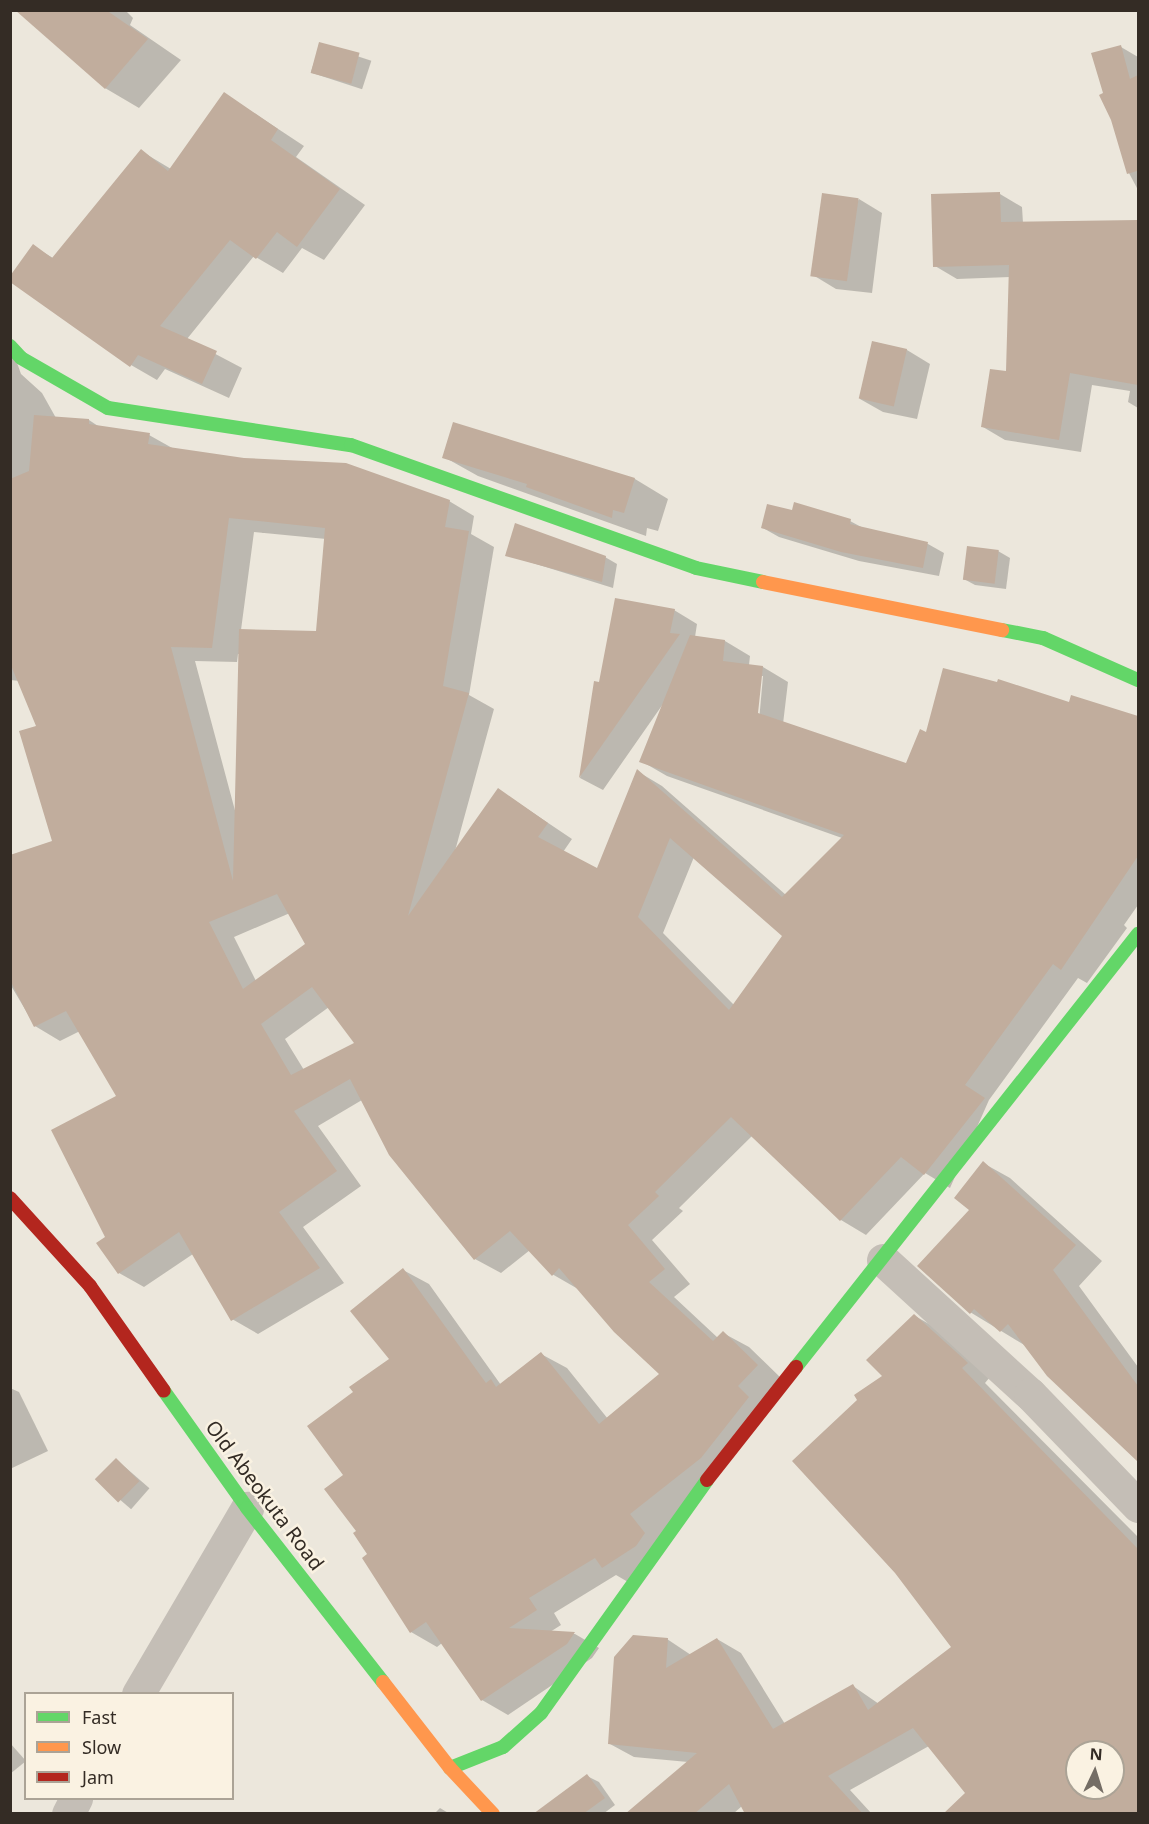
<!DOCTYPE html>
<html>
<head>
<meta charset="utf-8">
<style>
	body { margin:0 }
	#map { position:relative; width:1149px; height:1824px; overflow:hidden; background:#ece7dc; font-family:"Noto Sans",sans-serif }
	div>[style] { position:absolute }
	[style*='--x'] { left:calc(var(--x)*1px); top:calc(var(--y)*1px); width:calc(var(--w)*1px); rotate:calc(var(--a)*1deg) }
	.shadow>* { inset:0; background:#0003; transform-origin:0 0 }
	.building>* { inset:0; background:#c1ad9d; transform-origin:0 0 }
	.street>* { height:33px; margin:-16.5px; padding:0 16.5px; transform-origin:16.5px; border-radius:16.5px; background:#c4beb6 }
	.fast>* { height:14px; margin:-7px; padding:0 7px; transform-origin:7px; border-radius:7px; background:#63d668 }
	.slow>* { height:14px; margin:-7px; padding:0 7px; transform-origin:7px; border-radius:7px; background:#ff974d }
	.jam>* { height:14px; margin:-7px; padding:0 7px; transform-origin:7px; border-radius:7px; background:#b3261e }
	span { translate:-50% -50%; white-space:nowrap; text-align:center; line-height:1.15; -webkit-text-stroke:5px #faf2e2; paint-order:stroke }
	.street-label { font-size:20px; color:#342c25 }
	.frame { position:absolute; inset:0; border:12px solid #342c25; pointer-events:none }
	.legend { position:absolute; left:24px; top:1692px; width:210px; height:108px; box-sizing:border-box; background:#faf2e2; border:2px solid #aba396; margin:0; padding:8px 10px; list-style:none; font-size:18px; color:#342c25 }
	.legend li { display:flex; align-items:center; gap:12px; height:30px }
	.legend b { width:30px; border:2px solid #aba396 }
	.north { position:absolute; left:1065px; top:1740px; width:60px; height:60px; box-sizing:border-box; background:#faf2e2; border:2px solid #aba396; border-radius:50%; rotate:4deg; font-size:16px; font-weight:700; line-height:24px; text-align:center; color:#342c25 }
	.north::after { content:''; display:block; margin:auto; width:21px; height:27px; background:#746d65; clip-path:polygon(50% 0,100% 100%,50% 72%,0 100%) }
</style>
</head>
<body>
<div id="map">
	<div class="shadow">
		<div style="clip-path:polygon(17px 10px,125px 10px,133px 18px,130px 25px,181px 60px,139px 108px,105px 88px)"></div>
		<div style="left:320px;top:44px;width:54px;height:30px;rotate:18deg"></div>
		<div style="clip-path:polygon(1121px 47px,1138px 57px,1138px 190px,1129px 173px,1105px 93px)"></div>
		<div style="clip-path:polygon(225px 94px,304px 146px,296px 157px,365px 205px,324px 260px,302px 248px,283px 273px,254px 256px,187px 339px,242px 368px,229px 398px,165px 369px,157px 380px,131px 365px,33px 246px,53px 258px,141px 151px,171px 169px)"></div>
		<div style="clip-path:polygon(1000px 194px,1022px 207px,1023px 223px,1138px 222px,1138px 408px,1128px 402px,1130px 391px,1092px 385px,1081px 452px,1005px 440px,983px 427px,1008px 373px,1010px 277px,957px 279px,935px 266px)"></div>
		<div style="clip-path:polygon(859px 199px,882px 213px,872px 293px,836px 289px,813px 275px)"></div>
		<div style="clip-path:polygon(874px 342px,907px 350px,930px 364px,917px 419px,883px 412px,860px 399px)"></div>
		<div style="clip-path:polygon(evenodd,10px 343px,21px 374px,42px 393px,56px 418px,89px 420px,101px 428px,149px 435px,174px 449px,449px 501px,474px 516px,471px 534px,494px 547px,469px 695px,494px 709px,455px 851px,499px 790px,572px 839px,563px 852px,597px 870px,637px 771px,662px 786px,786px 895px,842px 838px,667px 776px,641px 761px,663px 704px,603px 790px,580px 778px,596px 683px,601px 683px,674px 610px,697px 624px,695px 637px,725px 641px,750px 656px,749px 665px,763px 667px,788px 682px,783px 724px,906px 765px,927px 734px,1070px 704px,1072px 697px,1138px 718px,1138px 905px,1124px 925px,1127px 928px,1087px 983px,1078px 978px,989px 1100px,950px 1188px,925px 1173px,866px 1235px,841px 1220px,752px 1136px,679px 1208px,683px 1211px,652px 1240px,690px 1284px,674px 1297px,718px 1338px,723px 1333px,749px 1347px,783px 1380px,628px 1582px,616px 1575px,554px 1613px,561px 1625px,550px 1632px,575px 1634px,599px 1648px,592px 1658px,508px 1715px,482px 1700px,442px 1643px,437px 1647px,411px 1632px,358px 1532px,346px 1475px,355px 1393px,391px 1359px,403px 1270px,429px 1284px,501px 1385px,541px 1354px,567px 1368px,608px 1419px,662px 1374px,578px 1289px,552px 1274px,530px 1250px,501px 1273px,475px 1259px,362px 1100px,318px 1126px,361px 1186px,303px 1227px,344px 1283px,258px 1334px,232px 1319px,193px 1254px,144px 1287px,119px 1273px,107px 1238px,118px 1097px,80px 1031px,60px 1041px,35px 1026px,10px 984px,10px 856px,53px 842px,38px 727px,20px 681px,10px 680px,10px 343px,254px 532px,326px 539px,318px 632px,241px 630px,254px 532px,10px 343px,238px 654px,240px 654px,237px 818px,195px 661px,237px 662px,238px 654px,10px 343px,760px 676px,763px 676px,759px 721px,756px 721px,760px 676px,10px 343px,694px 857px,784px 936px,734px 1005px,663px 933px,694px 857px,10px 343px,290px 913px,307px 945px,256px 981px,234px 937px,290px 913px,10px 343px,329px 1007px,357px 1044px,304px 1070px,285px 1039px,329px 1007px)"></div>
		<div style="clip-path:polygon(444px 457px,635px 479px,668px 499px,658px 531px,647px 528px,646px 536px,478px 476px)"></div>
		<div style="clip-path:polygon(850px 521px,865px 529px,928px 544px,944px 553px,939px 576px,859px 561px,779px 537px,763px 528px)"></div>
		<div style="clip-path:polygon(998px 551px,1010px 558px,1006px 589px,975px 585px,964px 579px)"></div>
		<div style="clip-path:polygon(507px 555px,605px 557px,617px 564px,613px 588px)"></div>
		<div style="clip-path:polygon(983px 1163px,1010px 1178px,1102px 1261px,1079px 1286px,1138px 1367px,1138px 1460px,1048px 1375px,1026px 1346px,970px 1312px,971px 1210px)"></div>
		<div style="clip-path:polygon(evenodd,915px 1316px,938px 1329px,990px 1377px,985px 1383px,1138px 1537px,1138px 1814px,1072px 1814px,967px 1793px,929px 1746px,850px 1790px,872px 1814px,747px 1814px,742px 1806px,733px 1814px,654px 1814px,688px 1762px,634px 1757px,610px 1744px,667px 1639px,691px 1655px,717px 1639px,741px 1653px,785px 1724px,853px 1686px,879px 1704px,953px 1647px,884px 1376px,915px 1316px,1077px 1752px,1113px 1752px,1113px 1788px,1077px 1788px,1077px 1752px)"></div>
		<div style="clip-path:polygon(10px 1388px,19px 1392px,48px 1451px,10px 1469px)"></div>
		<div style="left:117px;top:1460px;width:43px;height:28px;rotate:41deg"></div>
		<div style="clip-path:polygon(10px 1743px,26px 1761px,10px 1774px)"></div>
		<div style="clip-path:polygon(587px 1776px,599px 1782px,615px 1805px,603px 1814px,567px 1814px)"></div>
		<div style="clip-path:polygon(440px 1808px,450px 1814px,434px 1814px)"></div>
	</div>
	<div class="building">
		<div style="clip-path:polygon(15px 10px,106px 10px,148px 39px,105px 89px)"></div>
		<div style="left:319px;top:42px;width:42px;height:32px;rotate:15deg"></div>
		<div style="clip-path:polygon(1121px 45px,1130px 79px,1138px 75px,1138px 175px,1137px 171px,1127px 174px,1111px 120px,1099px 95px,1103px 93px,1091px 53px)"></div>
		<div style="clip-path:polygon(224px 92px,278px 129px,271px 140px,340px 189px,297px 247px,277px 232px,256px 259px,230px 240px,160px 326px,217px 351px,202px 384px,138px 355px,130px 367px,10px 282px,10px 276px,33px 244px,52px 258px,141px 149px,168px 171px)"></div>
		<div style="clip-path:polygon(1000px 192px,1001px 222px,1138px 220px,1138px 385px,1070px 373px,1059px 440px,981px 427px,990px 369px,1006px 371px,1009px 265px,933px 267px,931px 194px)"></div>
		<div style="left:822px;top:193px;width:37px;height:84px;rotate:8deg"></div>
		<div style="left:872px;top:341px;width:36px;height:59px;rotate:13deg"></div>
		<div style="clip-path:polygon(evenodd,34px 415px,89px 419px,89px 424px,150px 433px,148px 444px,244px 458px,346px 463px,450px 500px,445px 527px,469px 531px,443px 686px,469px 693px,408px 916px,498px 788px,548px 823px,538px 837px,597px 868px,637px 769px,782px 897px,844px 835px,639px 762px,690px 635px,725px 640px,723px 661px,763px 666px,758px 713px,906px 763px,920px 729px,926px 732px,943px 668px,997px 682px,998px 679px,1069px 702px,1071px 695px,1138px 716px,1138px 856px,1061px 970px,1053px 964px,965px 1085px,985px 1098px,924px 1175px,901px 1157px,840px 1221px,731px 1117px,655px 1192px,659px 1196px,628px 1225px,665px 1269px,649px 1282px,713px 1341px,723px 1331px,758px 1365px,738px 1386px,749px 1397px,701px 1458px,630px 1514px,645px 1533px,636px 1546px,602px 1568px,595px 1558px,529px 1598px,537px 1610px,509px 1628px,575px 1632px,567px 1644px,481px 1701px,426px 1622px,410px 1633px,362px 1558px,367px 1554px,353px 1533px,356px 1531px,324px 1489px,343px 1475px,307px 1426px,353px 1392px,349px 1387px,389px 1359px,350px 1311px,403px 1268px,486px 1383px,491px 1379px,496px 1387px,541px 1352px,599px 1424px,659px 1374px,614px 1332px,559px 1268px,552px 1276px,510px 1231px,474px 1260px,389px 1155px,350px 1079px,294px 1111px,337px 1171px,279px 1212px,320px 1268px,231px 1321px,179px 1232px,118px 1274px,96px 1243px,105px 1237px,51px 1130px,116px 1096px,66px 1011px,34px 1027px,10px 980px,10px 855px,52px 841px,19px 731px,36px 726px,10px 663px,10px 479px,29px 471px,34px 415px,229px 518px,325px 528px,316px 631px,239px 629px,233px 881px,171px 647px,212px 648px,229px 518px,34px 415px,670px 838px,782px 936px,729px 1010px,638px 917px,670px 838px,34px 415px,277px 894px,305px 944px,243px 989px,209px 922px,277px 894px,34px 415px,312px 987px,354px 1043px,291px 1075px,261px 1024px,312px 987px)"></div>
		<div style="clip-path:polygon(453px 422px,635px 478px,624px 513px,613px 510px,612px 518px,526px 487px,527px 484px,442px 458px)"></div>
		<div style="clip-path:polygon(794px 502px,851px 519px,850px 524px,928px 542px,923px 568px,841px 552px,761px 528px,767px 504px,792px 510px)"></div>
		<div style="clip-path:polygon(515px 523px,606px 556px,602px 582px,505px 556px)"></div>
		<div style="left:967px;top:546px;width:32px;height:34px;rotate:7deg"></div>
		<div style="clip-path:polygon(615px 598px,675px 609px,670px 633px,680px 634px,579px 778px,594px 681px,599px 682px)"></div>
		<div style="clip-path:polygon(983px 1161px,1076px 1245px,1053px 1270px,1138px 1386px,1138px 1462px,1047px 1376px,1008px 1324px,1000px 1332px,974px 1309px,970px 1314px,917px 1266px,969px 1210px,954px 1198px)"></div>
		<div style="clip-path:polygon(evenodd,914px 1314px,965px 1360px,968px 1363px,962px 1368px,1138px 1549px,1138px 1814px,943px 1814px,965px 1793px,913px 1728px,828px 1776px,863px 1814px,745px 1814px,729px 1784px,694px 1814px,625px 1814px,697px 1753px,608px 1744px,614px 1657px,633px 1635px,668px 1638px,666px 1668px,717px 1638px,773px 1729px,853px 1684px,868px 1710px,951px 1647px,895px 1573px,792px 1461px,857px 1400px,854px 1395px,882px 1376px,866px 1360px,914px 1314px,1077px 1752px,1113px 1752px,1113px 1788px,1077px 1788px,1077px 1752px)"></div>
		<div style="left:116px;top:1458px;width:33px;height:30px;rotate:45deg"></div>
		<div style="clip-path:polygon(587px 1774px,605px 1798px,583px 1814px,533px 1814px)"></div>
	</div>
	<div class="street">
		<div style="--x:883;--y:1260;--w:199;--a:42.4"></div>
		<div style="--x:1030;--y:1394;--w:156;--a:46"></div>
		<div style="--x:138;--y:1694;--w:216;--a:-59.6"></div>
		<div style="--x:68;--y:1814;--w:18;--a:-63"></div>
	</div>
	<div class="fast">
		<div style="--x:10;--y:346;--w:16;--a:47"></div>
		<div style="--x:21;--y:358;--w:100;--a:29.9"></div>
		<div style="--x:108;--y:408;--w:246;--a:8.7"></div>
		<div style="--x:351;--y:445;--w:366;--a:19.6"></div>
		<div style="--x:696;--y:568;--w:68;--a:11.8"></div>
		<div style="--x:1002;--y:630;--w:42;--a:11"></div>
		<div style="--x:1043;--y:638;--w:104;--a:23.9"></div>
		<div style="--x:796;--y:1367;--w:552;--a:-51.7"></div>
		<div style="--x:164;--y:1391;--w:143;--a:54.6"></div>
		<div style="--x:247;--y:1508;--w:221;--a:52"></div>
		<div style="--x:450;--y:1768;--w:57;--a:-21.6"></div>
		<div style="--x:503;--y:1747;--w:51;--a:-41.8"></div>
		<div style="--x:541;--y:1713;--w:286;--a:-54.5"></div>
	</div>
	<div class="slow">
		<div style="--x:763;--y:582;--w:244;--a:11.4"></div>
		<div style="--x:383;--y:1682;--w:109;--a:52.1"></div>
		<div style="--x:450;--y:1768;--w:63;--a:46.9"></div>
	</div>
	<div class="jam">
		<div style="--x:10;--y:1198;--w:119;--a:47.7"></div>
		<div style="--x:90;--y:1286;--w:128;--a:54.8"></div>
		<div style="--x:707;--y:1480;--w:144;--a:-51.8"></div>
	</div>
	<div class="street-label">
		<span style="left:265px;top:1495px;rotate:53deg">Old Abeokuta Road</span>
	</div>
	<div class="frame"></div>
	<ul class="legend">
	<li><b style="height:8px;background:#63d668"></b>Fast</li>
	<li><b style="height:8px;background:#ff974d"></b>Slow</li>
	<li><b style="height:8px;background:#b3261e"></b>Jam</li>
	</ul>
	<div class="north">N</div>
</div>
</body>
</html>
